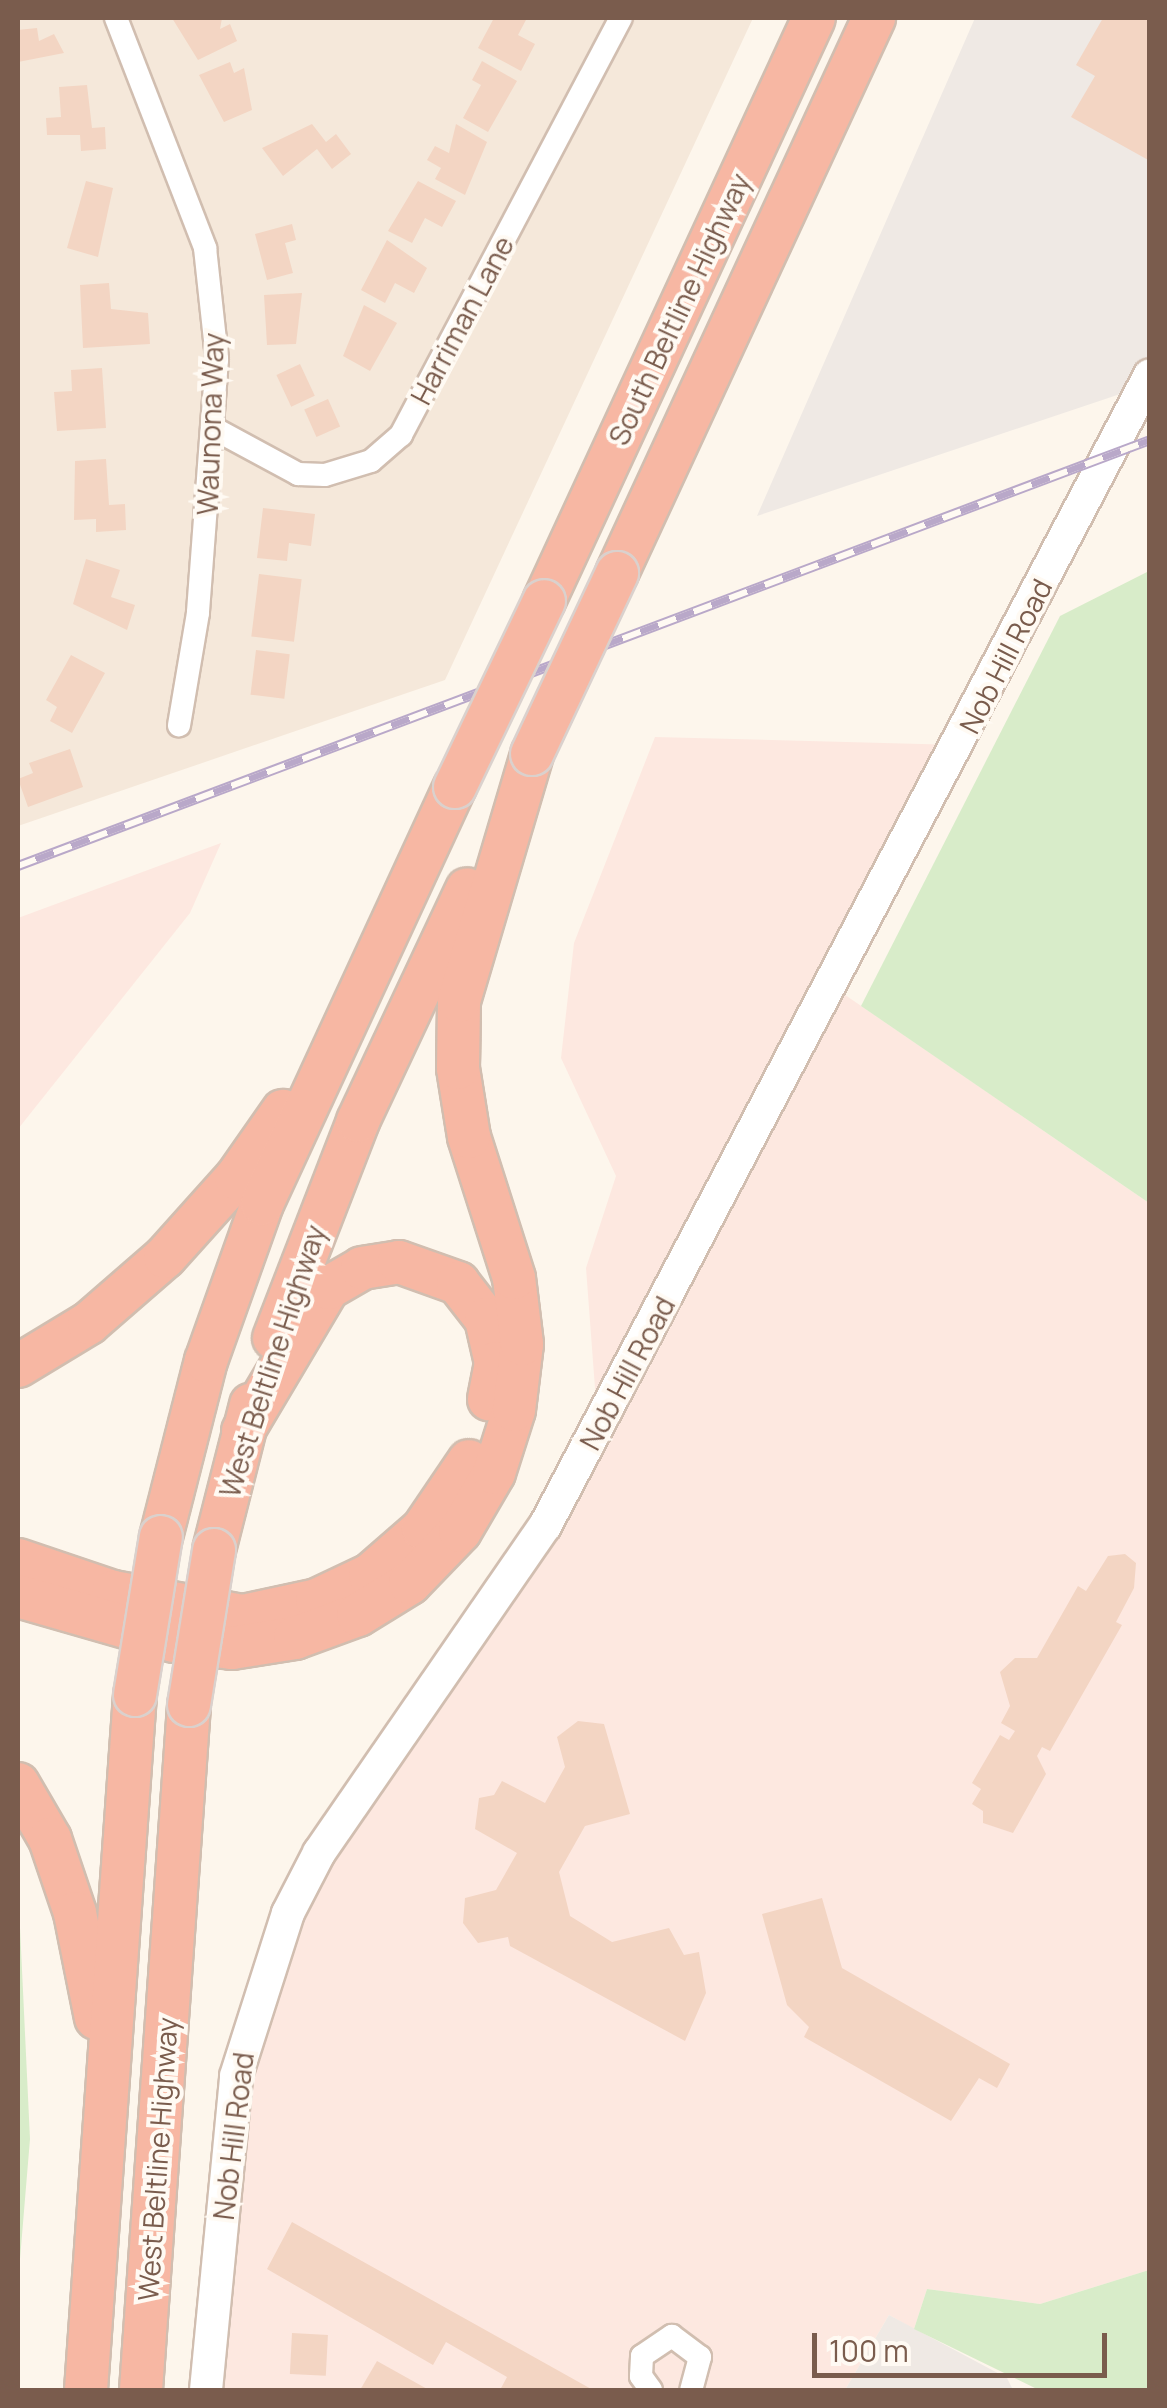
<!DOCTYPE html>
<html>
<head>
<meta charset="utf-8">
<style>
	body { margin:0 }
	#map { position:relative; width:1167px; height:2408px; overflow:hidden; background:#fdf6ec; font-family:Manrope,sans-serif }
	div>[style] { position:absolute }
	[style*='--x'] { left:calc(var(--x)*1px); top:calc(var(--y)*1px); width:calc(var(--w)*1px); rotate:calc(var(--a)*1deg) }
	.residential>* { inset:0; background:#f5e8da }
	.commercial>* { inset:0; background:#fde8e0 }
	.industrial>* { inset:0; background:#efe9e4 }
	.green>* { inset:0; background:#d8ecc9 }
	.building>* { inset:0; background:#f3d5c3; transform-origin:0 0 }
	.roads { filter:drop-shadow(2px 0 #d1beb0) drop-shadow(-2px 0 #d1beb0) drop-shadow(0 2px #d1beb0) drop-shadow(0 -2px #d1beb0) }
	.street>* { height:22px; margin:-11px; padding:0 11px; transform-origin:11px; border-radius:11px; background:#fff }
	.secondary>* { height:32px; margin:-16px; padding:0 16px; transform-origin:16px; border-radius:16px; background:#fff }
	.highway>* { height:42px; margin:-21px; padding:0 21px; transform-origin:21px; border-radius:21px; background:#f7b7a3 }
	.rail>* { height:10px; margin-top:-5px; transform-origin:0; background:repeating-linear-gradient(90deg,#fffaf3 0 19px,#b9a8c9 0 38px); box-sizing:border-box; border-block:2px solid #b9a8c9 }
	.bridges { filter:drop-shadow(2px 0 #dad1cd) drop-shadow(-2px 0 #dad1cd) drop-shadow(0 2px #dad1cd) drop-shadow(0 -2px #dad1cd) }
	.highway-bridge>* { height:42px; margin:-21px; padding:0 21px; transform-origin:21px; border-radius:21px; background:#f7b7a3 }
	span { translate:-50% -50%; white-space:nowrap; text-align:center; line-height:1.15; -webkit-text-stroke:8px #fffaf3; paint-order:stroke }
	.street-label { font-size:28px; color:#7a5c4d }
	.frame { position:absolute; inset:0; border:20px solid #7a5c4d; pointer-events:none }
	.scale { position:absolute; left:812px; top:2333px; width:295px; height:45px; box-sizing:border-box; border:5px solid #7a5c4d; border-top:0; padding-left:12px; font-size:30px; line-height:35px; white-space:nowrap; color:#7a5c4d; -webkit-text-stroke:8px #fffaf3; paint-order:stroke }
</style>
</head>
<body>
<div id="map">
	<div class="residential">
		<div style="clip-path:polygon(18px 18px,753px 18px,445px 680px,18px 826px)"></div>
	</div>
	<div class="commercial">
		<div style="clip-path:polygon(655px 737px,959px 745px,832px 986px,1149px 1203px,1149px 2270px,1040px 2304px,927px 2289px,914px 2329px,889px 2315px,845px 2390px,206px 2390px,267px 1968px,598px 1428px,586px 1268px,616px 1176px,561px 1058px,574px 943px)"></div>
		<div style="clip-path:polygon(221px 843px,190px 913px,18px 1129px,18px 918px)"></div>
	</div>
	<div class="industrial">
		<div style="clip-path:polygon(975px 18px,1149px 18px,1150px 375px,1144px 386px,757px 516px)"></div>
		<div style="clip-path:polygon(889px 2315px,1007px 2378px,1013px 2390px,845px 2390px)"></div>
	</div>
	<div class="green">
		<div style="clip-path:polygon(1149px 571px,1149px 1203px,861px 1006px,1060px 616px)"></div>
		<div style="clip-path:polygon(18px 1885px,30px 2139px,18px 2283px)"></div>
		<div style="clip-path:polygon(1149px 2270px,1149px 2390px,1039px 2390px,914px 2329px,927px 2289px,1040px 2304px)"></div>
	</div>
	<div class="building">
		<div style="clip-path:polygon(172px 18px,222px 18px,220px 29px,230px 24px,237px 41px,198px 60px)"></div>
		<div style="clip-path:polygon(494px 18px,527px 18px,518px 35px,535px 44px,521px 71px,478px 48px)"></div>
		<div style="clip-path:polygon(1103px 18px,1150px 18px,1150px 161px,1071px 117px,1095px 76px,1076px 65px)"></div>
		<div style="clip-path:polygon(37px 28px,39px 41px,54px 34px,64px 53px,18px 62px,18px 30px)"></div>
		<div style="clip-path:polygon(482px 61px,517px 81px,488px 132px,463px 118px,481px 85px,472px 80px)"></div>
		<div style="clip-path:polygon(230px 62px,234px 73px,244px 68px,252px 110px,224px 122px,199px 75px)"></div>
		<div style="clip-path:polygon(87px 85px,92px 128px,105px 127px,106px 149px,81px 151px,80px 135px,47px 135px,46px 118px,61px 117px,59px 87px)"></div>
		<div style="clip-path:polygon(312px 124px,326px 142px,336px 134px,351px 154px,332px 169px,317px 149px,283px 176px,262px 148px)"></div>
		<div style="clip-path:polygon(456px 124px,487px 142px,465px 195px,435px 179px,441px 168px,427px 160px,435px 146px,449px 153px)"></div>
		<div style="clip-path:polygon(86px 181px,113px 188px,98px 257px,67px 248px)"></div>
		<div style="clip-path:polygon(418px 181px,456px 201px,442px 227px,425px 218px,412px 243px,388px 231px)"></div>
		<div style="clip-path:polygon(292px 224px,296px 240px,285px 243px,293px 273px,267px 280px,255px 234px)"></div>
		<div style="clip-path:polygon(387px 240px,427px 268px,414px 293px,395px 283px,385px 303px,361px 290px)"></div>
		<div style="clip-path:polygon(109px 283px,111px 309px,148px 313px,150px 344px,83px 348px,80px 285px)"></div>
		<div style="clip-path:polygon(302px 293px,296px 344px,267px 345px,264px 295px)"></div>
		<div style="clip-path:polygon(364px 305px,397px 323px,370px 371px,343px 356px)"></div>
		<div style="left:300px;top:364px;width:35px;height:26px;rotate:65deg"></div>
		<div style="clip-path:polygon(102px 368px,106px 428px,57px 431px,54px 392px,72px 391px,71px 370px)"></div>
		<div style="left:328px;top:399px;width:30px;height:26px;rotate:66deg"></div>
		<div style="clip-path:polygon(106px 459px,109px 505px,125px 504px,126px 530px,96px 532px,96px 519px,74px 520px,75px 461px)"></div>
		<div style="clip-path:polygon(263px 508px,315px 514px,311px 546px,289px 543px,287px 561px,257px 558px)"></div>
		<div style="clip-path:polygon(86px 559px,120px 570px,111px 597px,135px 605px,127px 630px,73px 604px)"></div>
		<div style="left:259px;top:574px;width:43px;height:63px;rotate:7deg"></div>
		<div style="left:256px;top:650px;width:34px;height:45px;rotate:7deg"></div>
		<div style="clip-path:polygon(71px 655px,105px 673px,72px 733px,50px 721px,57px 707px,46px 700px)"></div>
		<div style="clip-path:polygon(70px 749px,83px 787px,28px 807px,18px 779px,33px 773px,29px 763px)"></div>
		<div style="clip-path:polygon(1108px 1556px,1125px 1554px,1136px 1563px,1134px 1588px,1116px 1622px,1122px 1625px,1050px 1751px,1042px 1747px,1037px 1756px,1046px 1774px,1013px 1833px,983px 1823px,983px 1811px,972px 1804px,981px 1789px,972px 1783px,1000px 1735px,1009px 1740px,1015px 1731px,1001px 1723px,1010px 1706px,1000px 1672px,1015px 1658px,1037px 1658px,1078px 1586px,1086px 1591px)"></div>
		<div style="clip-path:polygon(578px 1721px,604px 1724px,630px 1814px,585px 1826px,559px 1872px,570px 1916px,612px 1942px,669px 1928px,684px 1955px,699px 1952px,706px 1993px,685px 2041px,510px 1946px,508px 1937px,478px 1943px,463px 1923px,465px 1898px,496px 1890px,517px 1853px,475px 1829px,479px 1798px,494px 1795px,502px 1781px,545px 1803px,565px 1767px,557px 1737px)"></div>
		<div style="clip-path:polygon(822px 1898px,842px 1968px,1010px 2064px,997px 2088px,979px 2078px,951px 2121px,804px 2037px,809px 2027px,787px 2005px,762px 1914px)"></div>
		<div style="clip-path:polygon(292px 2222px,593px 2390px,500px 2390px,507px 2377px,446px 2342px,433px 2365px,267px 2269px)"></div>
		<div style="left:292px;top:2333px;width:36px;height:41px;rotate:3deg"></div>
		<div style="clip-path:polygon(377px 2361px,429px 2390px,360px 2390px)"></div>
	</div>
	<div class="roads">
		<div class="street">
			<div style="--x:116;--y:18;--w:247;--a:68.8"></div>
			<div style="--x:205;--y:248;--w:112;--a:83.8"></div>
			<div style="--x:217;--y:359;--w:255;--a:94.3"></div>
			<div style="--x:198;--y:613;--w:114;--a:99.6"></div>
			<div style="--x:213;--y:428;--w:97;--a:28.4"></div>
			<div style="--x:298;--y:474;--w:27;--a:2"></div>
			<div style="--x:325;--y:475;--w:48;--a:-16.9"></div>
			<div style="--x:371;--y:461;--w:40;--a:-41"></div>
			<div style="--x:401;--y:435;--w:471;--a:-62.2"></div>
			<div style="--x:651;--y:2390;--w:17;--a:-126"></div>
			<div style="--x:641;--y:2376;--w:20;--a:-87"></div>
			<div style="--x:642;--y:2356;--w:36;--a:-34"></div>
			<div style="--x:672;--y:2336;--w:35;--a:37"></div>
			<div style="--x:700;--y:2357;--w:34;--a:105"></div>
		</div>
		<div class="secondary">
			<div style="--x:206;--y:2390;--w:315;--a:-84.5"></div>
			<div style="--x:236;--y:2076;--w:171;--a:-72.3"></div>
			<div style="--x:288;--y:1913;--w:68;--a:-62.7"></div>
			<div style="--x:319;--y:1853;--w:397;--a:-55.4"></div>
			<div style="--x:545;--y:1526;--w:1300;--a:-62.27"></div>
		</div>
		<div class="highway">
			<div style="--x:617;--y:573;--w:612;--a:-65.15"></div>
			<div style="--x:544;--y:601;--w:642;--a:-65.15"></div>
			<div style="--x:274;--y:1338;--w:233;--a:-68.8"></div>
			<div style="--x:358;--y:1121;--w:256;--a:-64.8"></div>
			<div style="--x:18;--y:1366;--w:83;--a:-31.2"></div>
			<div style="--x:89;--y:1323;--w:101;--a:-41"></div>
			<div style="--x:165;--y:1257;--w:106;--a:-48.1"></div>
			<div style="--x:236;--y:1178;--w:82;--a:-55"></div>
			<div style="--x:243;--y:1431;--w:166;--a:-59.3"></div>
			<div style="--x:328;--y:1288;--w:39;--a:-30"></div>
			<div style="--x:362;--y:1268;--w:37;--a:-9"></div>
			<div style="--x:399;--y:1262;--w:63;--a:19.6"></div>
			<div style="--x:458;--y:1283;--w:46;--a:52.1"></div>
			<div style="--x:486;--y:1319;--w:45;--a:77.2"></div>
			<div style="--x:496;--y:1363;--w:37;--a:101"></div>
			<div style="--x:161;--y:1537;--w:182;--a:-75.7"></div>
			<div style="--x:206;--y:1361;--w:167;--a:-70.4"></div>
			<div style="--x:262;--y:1204;--w:459;--a:-65.2"></div>
			<div style="--x:214;--y:1550;--w:150;--a:-75.7"></div>
			<div style="--x:18;--y:1560;--w:100;--a:18.6"></div>
			<div style="--x:113;--y:1592;--w:132;--a:10.5"></div>
			<div style="--x:243;--y:1616;--w:76;--a:-12.2"></div>
			<div style="--x:317;--y:1600;--w:59;--a:-25.3"></div>
			<div style="--x:370;--y:1575;--w:70;--a:-41"></div>
			<div style="--x:423;--y:1529;--w:82;--a:-55.9"></div>
			<div style="--x:18;--y:1596;--w:162;--a:16.1"></div>
			<div style="--x:174;--y:1641;--w:58;--a:6.9"></div>
			<div style="--x:232;--y:1648;--w:64;--a:-9"></div>
			<div style="--x:295;--y:1638;--w:67;--a:-20.1"></div>
			<div style="--x:358;--y:1615;--w:61;--a:-31.6"></div>
			<div style="--x:410;--y:1583;--w:72;--a:-46.1"></div>
			<div style="--x:460;--y:1531;--w:67;--a:-59.6"></div>
			<div style="--x:494;--y:1473;--w:66;--a:-72.4"></div>
			<div style="--x:514;--y:1410;--w:66;--a:-83.1"></div>
			<div style="--x:522;--y:1344;--w:66;--a:-96.9"></div>
			<div style="--x:514;--y:1278;--w:148;--a:-107.7"></div>
			<div style="--x:469;--y:1137;--w:70;--a:-99.1"></div>
			<div style="--x:458;--y:1068;--w:67;--a:-89.1"></div>
			<div style="--x:459;--y:1001;--w:258;--a:-73.5"></div>
			<div style="--x:18;--y:1784;--w:64;--a:59.8"></div>
			<div style="--x:50;--y:1839;--w:78;--a:71.3"></div>
			<div style="--x:75;--y:1913;--w:107;--a:78.7"></div>
			<div style="--x:86;--y:2390;--w:697;--a:-85.97"></div>
			<div style="--x:141;--y:2390;--w:687;--a:-85.99"></div>
		</div>
	</div>
	<div class="rail">
		<div style="--x:18;--y:866;--w:1210;--a:-20.62"></div>
	</div>
	<div class="bridges">
		<div class="highway-bridge">
			<div style="--x:532;--y:754;--w:200;--a:-64.8"></div>
			<div style="--x:455;--y:787;--w:206;--a:-64.4"></div>
			<div style="--x:135;--y:1695;--w:160;--a:-80.7"></div>
			<div style="--x:189;--y:1705;--w:157;--a:-80.8"></div>
		</div>
	</div>
	<div class="street-label">
		<span style="left:679px;top:309px;rotate:-65deg">South Beltline Highway</span>
		<span style="left:462px;top:320px;rotate:-62deg">Harriman Lane</span>
		<span style="left:210px;top:424px;rotate:-88deg">Waunona Way</span>
		<span style="left:1005px;top:656px;rotate:-63deg">Nob Hill Road</span>
		<span style="left:272px;top:1361px;rotate:-72deg">West Beltline Highway</span>
		<span style="left:627px;top:1373px;rotate:-62deg">Nob Hill Road</span>
		<span style="left:233px;top:2136px;rotate:-83deg">Nob Hill Road</span>
		<span style="left:157px;top:2159px;rotate:-86deg">West Beltline Highway</span>
	</div>
	<div class="frame"></div>
	<div class="scale">100 m</div>
</div>
</body>
</html>
